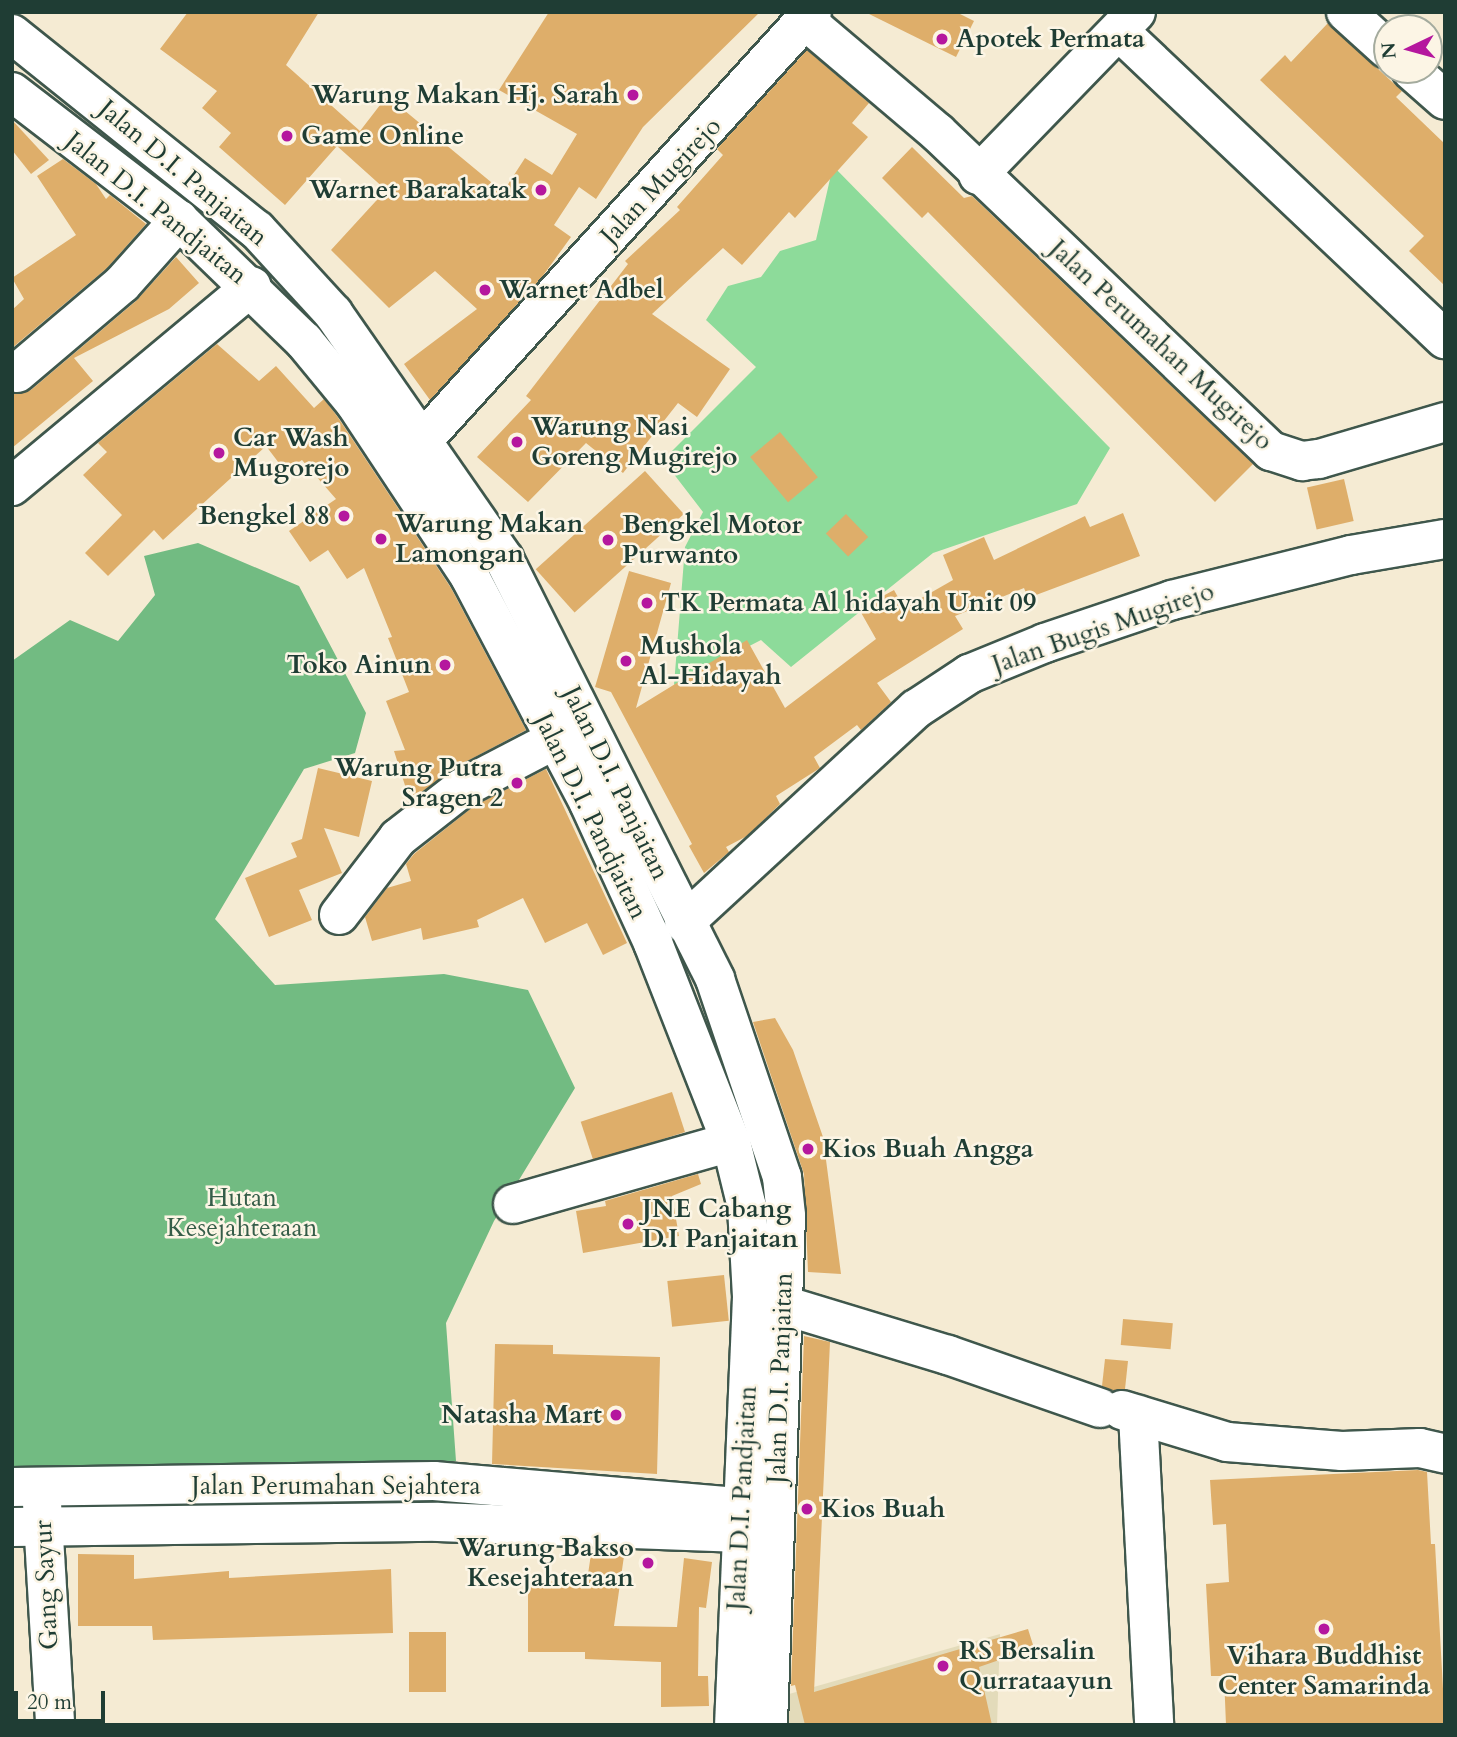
<!DOCTYPE html>
<html>
<head>
<meta charset="utf-8">
<style>
	body { margin:0 }
	#map { position:relative; width:1457px; height:1737px; overflow:hidden; background:#f5ebd3; font-family:Cardo,serif }
	div>[style] { position:absolute }
	[style*='--x'] { left:calc(var(--x)*1px); top:calc(var(--y)*1px); width:calc(var(--w)*1px); rotate:calc(var(--a)*1deg) }
	.built>* { inset:0; background:#e3dbba }
	.green>* { inset:0; background:#8ddb9a }
	.forest>* { inset:0; background:#72bb82 }
	.building>* { inset:0; background:#deae6a; transform-origin:0 0 }
	.roads { filter:drop-shadow(2px 0 #3f574c) drop-shadow(-2px 0 #3f574c) drop-shadow(0 2px #3f574c) drop-shadow(0 -2px #3f574c) }
	.minor>* { height:38px; margin:-19px; padding:0 19px; transform-origin:19px; border-radius:19px; background:#fff }
	.highway>* { height:38px; margin:-19px; padding:0 19px; transform-origin:19px; border-radius:19px; background:#fff }
	.dots>* { width:19px; height:19px; translate:-50% -50%; box-sizing:border-box; border:4px solid #fcf5e5; border-radius:50% }
	span { translate:-50% -50%; white-space:nowrap; text-align:center; line-height:1.15; -webkit-text-stroke:5px #fcf5e5; paint-order:stroke }
	.poi-label { font-size:26px; color:#1f3d34; font-weight:700 }
	.left { translate:0 -50%; text-align:left }
	.right { translate:-100% -50%; text-align:right }
	.street-label { font-size:26px; color:#1f3d34 }
	.park-label { font-size:26px; color:#355d48 }
	.frame { position:absolute; inset:0; border:14px solid #1f3d34; pointer-events:none }
	.north { position:absolute; left:1373px; top:14px; width:70px; height:70px; box-sizing:border-box; background:#fcf5e5; border:2px solid #a4ab9e; border-radius:50%; rotate:265deg; font-size:19px; font-weight:700; line-height:28px; text-align:center; color:#1f3d34 }
	.north::after { content:''; display:block; margin:auto; width:24px; height:32px; background:#b5179e; clip-path:polygon(50% 0,100% 100%,50% 72%,0 100%) }
	.scale { position:absolute; left:14px; top:1691px; width:91px; height:32px; box-sizing:border-box; border:4px solid #1f3d34; border-top:0; padding-left:9px; font-size:21px; line-height:24px; white-space:nowrap; color:#1f3d34; -webkit-text-stroke:5px #fcf5e5; paint-order:stroke }
</style>
</head>
<body>
<div id="map">
	<div class="built">
		<div style="clip-path:polygon(1000px 1634px,997px 1725px,776px 1725px,775px 1698px)"></div>
	</div>
	<div class="green">
		<div style="clip-path:polygon(833px 166px,1110px 448px,1077px 504px,933px 553px,791px 667px,761px 640px,674px 685px,685px 547px,703px 512px,663px 460px,756px 367px,706px 320px,728px 286px,761px 277px,780px 251px,816px 240px)"></div>
	</div>
	<div class="forest">
		<div style="clip-path:polygon(198px 543px,299px 586px,366px 713px,355px 753px,304px 769px,215px 919px,275px 985px,444px 974px,528px 990px,575px 1088px,494px 1221px,446px 1323px,456px 1461px,12px 1467px,12px 661px,70px 620px,118px 641px,155px 595px,144px 556px)"></div>
	</div>
	<div class="building">
		<div style="clip-path:polygon(188px 12px,319px 12px,286px 65px,360px 131px,387px 96px,503px 192px,525px 158px,552px 175px,577px 134px,499px 90px,549px 12px,760px 12px,643px 127px,596px 199px,579px 187px,554px 225px,571px 237px,542px 277px,430px 400px,404px 364px,477px 309px,435px 271px,389px 308px,331px 250px,386px 190px,337px 146px,285px 205px,219px 147px,231px 133px,202px 108px,217px 91px,160px 49px)"></div>
		<div style="clip-path:polygon(865px 12px,956px 12px,974px 21px,956px 57px)"></div>
		<div style="clip-path:polygon(1328px 23px,1402px 91px,1396px 97px,1445px 144px,1445px 286px,1409px 251px,1424px 236px,1260px 80px,1285px 55px,1291px 62px)"></div>
		<div style="clip-path:polygon(807px 50px,869px 103px,852px 123px,868px 137px,795px 218px,789px 212px,742px 265px,723px 248px,652px 314px,730px 369px,697px 417px,678px 403px,623px 473px,586px 443px,528px 502px,477px 457px,531px 400px,526px 396px,628px 264px,625px 261px,680px 210px,677px 207px,723px 155px,717px 149px)"></div>
		<div style="clip-path:polygon(12px 120px,49px 160px,31px 174px,12px 150px)"></div>
		<div style="clip-path:polygon(912px 147px,964px 198px,972px 196px,1253px 464px,1215px 502px,928px 212px,922px 218px,882px 178px)"></div>
		<div style="clip-path:polygon(63px 159px,96px 184px,106px 199px,110px 195px,146px 224px,107px 268px,12px 348px,12px 310px,24px 299px,12px 278px,76px 235px,37px 176px)"></div>
		<div style="clip-path:polygon(176px 257px,199px 283px,169px 309px,74px 358px,93px 381px,12px 448px,12px 394px,31px 390px,136px 301px)"></div>
		<div style="clip-path:polygon(217px 344px,259px 381px,276px 366px,314px 408px,324px 399px,337px 416px,451px 588px,526px 730px,452px 769px,410px 801px,394px 751px,405px 750px,386px 701px,409px 692px,388px 638px,392px 637px,364px 568px,347px 579px,328px 550px,310px 562px,289px 531px,336px 499px,302px 460px,285px 471px,266px 446px,163px 540px,154px 530px,108px 576px,85px 553px,122px 515px,83px 475px,107px 452px,98px 443px)"></div>
		<div style="left:780px;top:432px;width:59px;height:39px;rotate:50deg"></div>
		<div style="left:645px;top:471px;width:58px;height:147px;rotate:48deg"></div>
		<div style="left:1344px;top:479px;width:43px;height:38px;rotate:77deg"></div>
		<div style="clip-path:polygon(1123px 513px,1140px 556px,1028px 598px,1024px 588px,955px 616px,963px 629px,877px 683px,891px 702px,861px 730px,857px 725px,814px 757px,820px 768px,776px 796px,780px 804px,747px 836px,726px 847px,729px 852px,704px 873px,689px 846px,692px 844px,611px 692px,595px 687px,629px 571px,671px 583px,636px 708px,747px 640px,785px 708px,876px 639px,859px 609px,894px 590px,904px 608px,953px 580px,943px 555px,984px 537px,994px 560px,1085px 516px,1090px 527px)"></div>
		<div style="left:846px;top:514px;width:32px;height:28px;rotate:46deg"></div>
		<div style="clip-path:polygon(318px 768px,372px 781px,359px 837px,324px 828px,342px 873px,299px 890px,312px 920px,269px 937px,245px 878px,297px 857px,291px 843px,302px 839px)"></div>
		<div style="clip-path:polygon(546px 769px,627px 943px,603px 955px,587px 923px,545px 943px,523px 898px,477px 920px,479px 927px,423px 940px,421px 928px,372px 941px,365px 917px,387px 888px,411px 881px,406px 864px,414px 854px,474px 806px)"></div>
		<div style="clip-path:polygon(775px 1018px,793px 1050px,823px 1137px,841px 1274px,808px 1272px,804px 1174px,753px 1022px)"></div>
		<div style="left:672px;top:1092px;width:42px;height:96px;rotate:72deg"></div>
		<div style="clip-path:polygon(698px 1174px,701px 1184px,672px 1196px,679px 1236px,583px 1253px,576px 1211px,606px 1206px,605px 1201px)"></div>
		<div style="left:724px;top:1275px;width:46px;height:57px;rotate:84deg"></div>
		<div style="left:1123px;top:1319px;width:50px;height:26px;rotate:5deg"></div>
		<div style="clip-path:polygon(804px 1336px,830px 1342px,814px 1692px,1028px 1629px,1034px 1648px,979px 1667px,992px 1725px,805px 1725px,795px 1685px,791px 1686px)"></div>
		<div style="clip-path:polygon(495px 1344px,553px 1345px,553px 1354px,660px 1357px,657px 1474px,492px 1464px)"></div>
		<div style="clip-path:polygon(1105px 1359px,1128px 1361px,1125px 1389px,1113px 1391px,1102px 1386px)"></div>
		<div style="clip-path:polygon(1418px 1470px,1427px 1472px,1431px 1544px,1435px 1544px,1445px 1725px,1226px 1725px,1224px 1676px,1211px 1676px,1206px 1584px,1229px 1582px,1226px 1524px,1213px 1525px,1210px 1480px)"></div>
		<div style="clip-path:polygon(78px 1554px,134px 1555px,134px 1579px,229px 1571px,229px 1578px,391px 1569px,393px 1633px,153px 1640px,152px 1626px,78px 1626px)"></div>
		<div style="clip-path:polygon(591px 1554px,624px 1556px,614px 1626px,677px 1627px,684px 1558px,712px 1562px,706px 1608px,699px 1607px,698px 1676px,708px 1676px,709px 1706px,661px 1707px,661px 1662px,585px 1659px,585px 1652px,528px 1652px,528px 1581px,587px 1581px)"></div>
		<div style="left:409px;top:1632px;width:37px;height:60px"></div>
	</div>
	<div class="roads">
		<div class="minor">
			<div style="--x:1346;--y:12;--w:55;--a:42.1"></div>
			<div style="--x:806;--y:21;--w:172;--a:40.3"></div>
			<div style="--x:937;--y:132;--w:462;--a:43.7"></div>
			<div style="--x:1271;--y:451;--w:33;--a:18"></div>
			<div style="--x:1302;--y:461;--w:17;--a:-7"></div>
			<div style="--x:1319;--y:459;--w:131;--a:-16.4"></div>
			<div style="--x:1120;--y:32;--w:447;--a:43.4"></div>
			<div style="--x:1411;--y:70;--w:45;--a:41.4"></div>
			<div style="--x:978;--y:175;--w:227;--a:-45.9"></div>
			<div style="--x:17;--y:373;--w:138;--a:-40.3"></div>
			<div style="--x:122;--y:284;--w:86;--a:-48.3"></div>
			<div style="--x:423;--y:440;--w:578;--a:-47.73"></div>
			<div style="--x:12;--y:486;--w:312;--a:-39.8"></div>
			<div style="--x:339;--y:915;--w:97;--a:-52.5"></div>
			<div style="--x:398;--y:838;--w:81;--a:-38"></div>
			<div style="--x:462;--y:788;--w:106;--a:-27.5"></div>
			<div style="--x:684;--y:923;--w:316;--a:-42.7"></div>
			<div style="--x:916;--y:709;--w:64;--a:-33.4"></div>
			<div style="--x:969;--y:674;--w:82;--a:-22.2"></div>
			<div style="--x:1045;--y:643;--w:134;--a:-18.7"></div>
			<div style="--x:1172;--y:600;--w:185;--a:-14.1"></div>
			<div style="--x:1351;--y:555;--w:95;--a:-9.7"></div>
			<div style="--x:513;--y:1204;--w:227;--a:-15.9"></div>
			<div style="--x:783;--y:1305;--w:172;--a:16.9"></div>
			<div style="--x:948;--y:1355;--w:161;--a:19.2"></div>
			<div style="--x:1122;--y:1410;--w:110;--a:16.9"></div>
			<div style="--x:1227;--y:1442;--w:115;--a:4.5"></div>
			<div style="--x:1342;--y:1451;--w:78;--a:-2.2"></div>
			<div style="--x:1420;--y:1448;--w:26;--a:13"></div>
			<div style="--x:1138;--y:1415;--w:310;--a:87"></div>
			<div style="--x:12;--y:1487;--w:422;--a:-0.8"></div>
			<div style="--x:434;--y:1481;--w:342;--a:4.9"></div>
			<div style="--x:42;--y:1503;--w:222;--a:86.6"></div>
			<div style="--x:12;--y:1527;--w:426;--a:-0.7"></div>
			<div style="--x:438;--y:1522;--w:324;--a:2.1"></div>
		</div>
		<div class="highway">
			<div style="--x:12;--y:34;--w:314;--a:38.7"></div>
			<div style="--x:257;--y:230;--w:113;--a:47.5"></div>
			<div style="--x:333;--y:313;--w:300;--a:55.2"></div>
			<div style="--x:504;--y:559;--w:470;--a:63.3"></div>
			<div style="--x:715;--y:979;--w:209;--a:71.3"></div>
			<div style="--x:782;--y:1177;--w:39;--a:84"></div>
			<div style="--x:786;--y:1216;--w:509;--a:92.03"></div>
			<div style="--x:12;--y:92;--w:210;--a:37.5"></div>
			<div style="--x:179;--y:220;--w:174;--a:44.1"></div>
			<div style="--x:304;--y:341;--w:80;--a:50.6"></div>
			<div style="--x:355;--y:403;--w:209;--a:56.5"></div>
			<div style="--x:470;--y:577;--w:255;--a:62.2"></div>
			<div style="--x:589;--y:803;--w:154;--a:65.4"></div>
			<div style="--x:653;--y:943;--w:214;--a:68.6"></div>
			<div style="--x:731;--y:1142;--w:67;--a:76.2"></div>
			<div style="--x:747;--y:1207;--w:90;--a:86.8"></div>
			<div style="--x:752;--y:1297;--w:428;--a:92.4"></div>
		</div>
	</div>
	<div class="dots">
		<div style="left:942px;top:39px;background:#b5179e"></div>
		<div style="left:633px;top:95px;background:#b5179e"></div>
		<div style="left:287px;top:136px;background:#b5179e"></div>
		<div style="left:541px;top:190px;background:#b5179e"></div>
		<div style="left:485px;top:290px;background:#b5179e"></div>
		<div style="left:517px;top:442px;background:#b5179e"></div>
		<div style="left:219px;top:453px;background:#b5179e"></div>
		<div style="left:344px;top:516px;background:#b5179e"></div>
		<div style="left:381px;top:539px;background:#b5179e"></div>
		<div style="left:608px;top:540px;background:#b5179e"></div>
		<div style="left:647px;top:603px;background:#b5179e"></div>
		<div style="left:626px;top:661px;background:#b5179e"></div>
		<div style="left:445px;top:665px;background:#b5179e"></div>
		<div style="left:517px;top:783px;background:#b5179e"></div>
		<div style="left:808px;top:1149px;background:#b5179e"></div>
		<div style="left:628px;top:1224px;background:#b5179e"></div>
		<div style="left:616px;top:1415px;background:#b5179e"></div>
		<div style="left:807px;top:1509px;background:#b5179e"></div>
		<div style="left:648px;top:1563px;background:#b5179e"></div>
		<div style="left:1324px;top:1629px;background:#b5179e"></div>
		<div style="left:943px;top:1666px;background:#b5179e"></div>
	</div>
	<div class="poi-label">
		<span class="left" style="left:956px;top:39px">Apotek Permata</span>
		<span class="right" style="left:619px;top:95px">Warung Makan Hj. Sarah</span>
		<span class="left" style="left:301px;top:136px">Game Online</span>
		<span class="right" style="left:527px;top:190px">Warnet Barakatak</span>
		<span class="left" style="left:499px;top:290px">Warnet Adbel</span>
		<span class="left" style="left:531px;top:442px">Warung Nasi<br>Goreng Mugirejo</span>
		<span class="left" style="left:233px;top:453px">Car Wash<br>Mugorejo</span>
		<span class="right" style="left:330px;top:516px">Bengkel 88</span>
		<span class="left" style="left:395px;top:539px">Warung Makan<br>Lamongan</span>
		<span class="left" style="left:622px;top:540px">Bengkel Motor<br>Purwanto</span>
		<span class="left" style="left:661px;top:603px">TK Permata Al hidayah Unit 09</span>
		<span class="left" style="left:640px;top:661px">Mushola<br>Al-Hidayah</span>
		<span class="right" style="left:431px;top:665px">Toko Ainun</span>
		<span class="right" style="left:503px;top:783px">Warung Putra<br>Sragen 2</span>
		<span class="left" style="left:822px;top:1149px">Kios Buah Angga</span>
		<span class="left" style="left:642px;top:1224px">JNE Cabang<br>D.I Panjaitan</span>
		<span class="right" style="left:602px;top:1415px">Natasha Mart</span>
		<span class="left" style="left:821px;top:1509px">Kios Buah</span>
		<span class="right" style="left:634px;top:1563px">Warung Bakso<br>Kesejahteraan</span>
		<span class="left" style="left:959px;top:1666px">RS Bersalin<br>Qurrataayun</span>
		<span style="left:1324px;top:1671px">Vihara Buddhist<br>Center Samarinda</span>
	</div>
	<div class="street-label">
		<span style="left:183px;top:173px;rotate:40deg">Jalan D.I. Panjaitan</span>
		<span style="left:661px;top:181px;rotate:-47deg">Jalan Mugirejo</span>
		<span style="left:156px;top:208px;rotate:39deg">Jalan D.I. Pandjaitan</span>
		<span style="left:1161px;top:345px;rotate:43deg">Jalan Perumahan Mugirejo</span>
		<span style="left:1103px;top:628px;rotate:-19deg">Jalan Bugis Mugirejo</span>
		<span style="left:616px;top:783px;rotate:64deg">Jalan D.I. Panjaitan</span>
		<span style="left:591px;top:816px;rotate:64deg">Jalan D.I. Pandjaitan</span>
		<span style="left:780px;top:1378px;rotate:-88deg">Jalan D.I. Panjaitan</span>
		<span style="left:336px;top:1486px">Jalan Perumahan Sejahtera</span>
		<span style="left:742px;top:1498px;rotate:-87deg">Jalan D.I. Pandjaitan</span>
		<span style="left:46px;top:1585px;rotate:-93deg">Gang Sayur</span>
	</div>
	<div class="park-label">
		<span style="left:242px;top:1213px">Hutan<br>Kesejahteraan</span>
	</div>
	<div class="frame"></div>
	<div class="north">N</div>
	<div class="scale">20 m</div>
</div>
</body>
</html>
